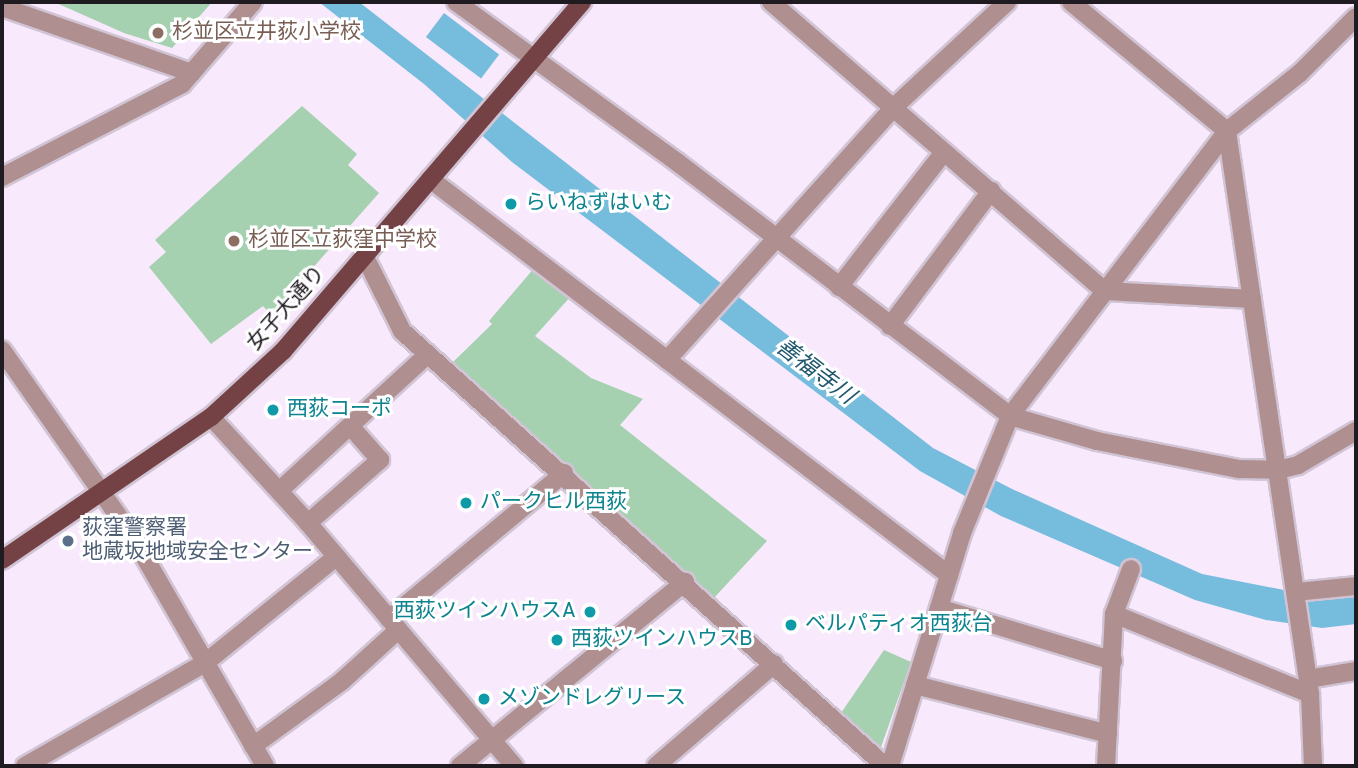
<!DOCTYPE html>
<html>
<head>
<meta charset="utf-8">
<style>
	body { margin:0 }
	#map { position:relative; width:1358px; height:768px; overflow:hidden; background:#f8e9fc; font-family:Overpass,"Noto Sans JP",sans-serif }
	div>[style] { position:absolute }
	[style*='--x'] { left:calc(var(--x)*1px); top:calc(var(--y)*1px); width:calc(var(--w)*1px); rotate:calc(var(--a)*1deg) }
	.green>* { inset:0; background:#a5d1b0 }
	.water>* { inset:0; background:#76bcdc; transform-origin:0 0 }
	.roads { filter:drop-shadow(2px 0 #d1c4d5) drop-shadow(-2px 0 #d1c4d5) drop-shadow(0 2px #d1c4d5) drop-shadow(0 -2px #d1c4d5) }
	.minor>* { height:18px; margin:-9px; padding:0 9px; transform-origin:9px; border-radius:9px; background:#af8f90 }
	.major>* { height:18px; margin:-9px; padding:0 9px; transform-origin:9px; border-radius:9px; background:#744144 }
	.dots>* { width:19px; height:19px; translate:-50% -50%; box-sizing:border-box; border:4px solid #fff; border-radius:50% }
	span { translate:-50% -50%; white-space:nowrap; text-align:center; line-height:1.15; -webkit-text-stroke:6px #fff; paint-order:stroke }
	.education-label { font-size:21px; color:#785e54 }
	.left { translate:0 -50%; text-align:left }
	.culture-label { font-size:21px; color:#0d838f }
	.right { translate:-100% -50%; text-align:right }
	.street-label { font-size:21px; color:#201b21 }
	.service-label { font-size:21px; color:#4e5e75 }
	.water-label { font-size:23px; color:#21586f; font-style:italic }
	.frame { position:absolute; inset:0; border:4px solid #201b21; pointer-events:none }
</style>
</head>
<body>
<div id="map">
	<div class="green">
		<div style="clip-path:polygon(54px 2px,212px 2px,172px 48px,124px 33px)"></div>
		<div style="clip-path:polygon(302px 106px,357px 154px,348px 165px,379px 193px,271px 315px,263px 306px,211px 344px,149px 267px,166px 252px,155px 240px)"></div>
		<div style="clip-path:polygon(535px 267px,572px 295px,535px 336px,591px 378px,643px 399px,620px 425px,767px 541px,712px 600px,451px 364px,492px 324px,489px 321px)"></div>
		<div style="clip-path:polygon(884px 650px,911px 662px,880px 750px,841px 713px)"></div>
	</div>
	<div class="water">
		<div style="clip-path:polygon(319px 2px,359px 2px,933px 448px,1012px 489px,1202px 574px,1320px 597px,1356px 594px,1356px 624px,1322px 628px,1266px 620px,1195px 600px,1001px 516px,920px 471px,512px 162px,424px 84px)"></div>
		<div style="left:444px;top:13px;width:69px;height:30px;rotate:37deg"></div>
	</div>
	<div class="roads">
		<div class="minor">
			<div style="--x:456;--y:2;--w:273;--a:35.9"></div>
			<div style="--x:677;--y:162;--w:419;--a:37.3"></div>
			<div style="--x:1010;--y:416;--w:91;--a:16"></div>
			<div style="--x:1097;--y:441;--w:145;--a:11.2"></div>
			<div style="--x:1239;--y:469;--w:39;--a:1"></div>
			<div style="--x:1278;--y:470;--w:21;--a:-14"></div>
			<div style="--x:1298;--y:465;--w:67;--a:-30.4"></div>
			<div style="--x:771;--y:2;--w:442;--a:40.9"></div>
			<div style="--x:1105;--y:291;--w:147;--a:3.1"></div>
			<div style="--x:1071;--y:2;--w:202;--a:39.6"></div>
			<div style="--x:1227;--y:131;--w:569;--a:81.61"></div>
			<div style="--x:1310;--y:694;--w:72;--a:87.6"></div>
			<div style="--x:2;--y:7;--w:201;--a:19.2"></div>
			<div style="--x:2;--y:177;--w:203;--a:-27.3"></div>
			<div style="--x:182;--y:84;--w:108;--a:-49.1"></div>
			<div style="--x:430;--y:179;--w:653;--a:37.34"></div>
			<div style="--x:365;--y:257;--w:83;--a:63.4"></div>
			<div style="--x:402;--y:331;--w:650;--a:42.01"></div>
			<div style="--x:839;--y:287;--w:171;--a:-52.1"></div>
			<div style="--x:890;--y:326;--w:169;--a:-53.2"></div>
			<div style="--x:2;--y:350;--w:228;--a:55"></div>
			<div style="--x:133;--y:537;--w:264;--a:60"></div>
			<div style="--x:667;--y:360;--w:338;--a:-48.1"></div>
			<div style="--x:893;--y:108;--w:156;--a:-42.9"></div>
			<div style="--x:211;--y:417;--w:144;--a:47.5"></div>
			<div style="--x:308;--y:523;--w:319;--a:49.7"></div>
			<div style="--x:279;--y:491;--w:202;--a:-42.6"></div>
			<div style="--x:308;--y:523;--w:96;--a:-41.2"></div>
			<div style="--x:380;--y:460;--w:43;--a:-131.2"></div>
			<div style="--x:1296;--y:592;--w:60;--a:-5.7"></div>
			<div style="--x:939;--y:608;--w:182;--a:16.9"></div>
			<div style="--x:1114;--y:614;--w:212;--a:22.2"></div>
			<div style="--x:389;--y:619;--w:228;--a:-39.8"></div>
			<div style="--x:1308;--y:679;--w:49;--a:-9.5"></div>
			<div style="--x:915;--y:685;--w:199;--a:14.2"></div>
			<div style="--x:253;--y:746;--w:110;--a:-36.1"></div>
			<div style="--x:342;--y:681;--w:76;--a:-42.3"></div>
			<div style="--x:25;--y:766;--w:207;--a:-29.8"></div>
			<div style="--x:205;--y:663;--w:169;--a:-39"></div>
			<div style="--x:460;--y:766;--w:291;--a:-39.3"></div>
			<div style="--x:656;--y:766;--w:156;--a:-40.8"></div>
			<div style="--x:890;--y:766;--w:244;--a:-72.8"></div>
			<div style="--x:962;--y:533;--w:126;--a:-67.7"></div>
			<div style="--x:1010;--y:416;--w:358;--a:-52.7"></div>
			<div style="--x:1227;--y:131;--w:93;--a:-38.5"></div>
			<div style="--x:1300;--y:73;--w:79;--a:-45"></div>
			<div style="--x:1106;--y:766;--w:152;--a:-87"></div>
			<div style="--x:1114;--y:614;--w:48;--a:-69.3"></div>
		</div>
		<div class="major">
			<div style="--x:2;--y:560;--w:253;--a:-34.4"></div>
			<div style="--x:211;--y:417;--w:98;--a:-42.5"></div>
			<div style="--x:283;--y:351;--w:460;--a:-49.4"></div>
		</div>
	</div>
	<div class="dots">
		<div style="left:158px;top:33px;background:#8d6e63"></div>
		<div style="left:511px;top:204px;background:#0f9aa8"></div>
		<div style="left:234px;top:241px;background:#8d6e63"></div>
		<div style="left:273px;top:410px;background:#0f9aa8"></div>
		<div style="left:466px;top:503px;background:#0f9aa8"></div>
		<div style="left:68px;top:541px;background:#5c6f8a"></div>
		<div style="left:590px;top:612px;background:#0f9aa8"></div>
		<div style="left:791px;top:625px;background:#0f9aa8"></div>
		<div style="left:557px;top:640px;background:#0f9aa8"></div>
		<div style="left:484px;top:699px;background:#0f9aa8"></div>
	</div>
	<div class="education-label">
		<span class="left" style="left:172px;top:33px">杉並区立井荻小学校</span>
		<span class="left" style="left:248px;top:241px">杉並区立荻窪中学校</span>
	</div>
	<div class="culture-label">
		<span class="left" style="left:525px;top:204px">らいねずはいむ</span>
		<span class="left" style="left:287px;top:410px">西荻コーポ</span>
		<span class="left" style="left:480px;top:503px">パークヒル西荻</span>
		<span class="right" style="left:576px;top:612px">西荻ツインハウスA</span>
		<span class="left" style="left:805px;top:625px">ベルパティオ西荻台</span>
		<span class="left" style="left:571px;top:640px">西荻ツインハウスB</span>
		<span class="left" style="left:498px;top:699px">メゾンドレグリース</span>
	</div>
	<div class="street-label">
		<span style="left:287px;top:309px;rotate:-48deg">女子大通り</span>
	</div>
	<div class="service-label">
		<span class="left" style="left:82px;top:541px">荻窪警察署<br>地蔵坂地域安全センター</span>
	</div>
	<div class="water-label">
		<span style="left:814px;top:373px;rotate:37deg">善福寺川</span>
	</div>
	<div class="frame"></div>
</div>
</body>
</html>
